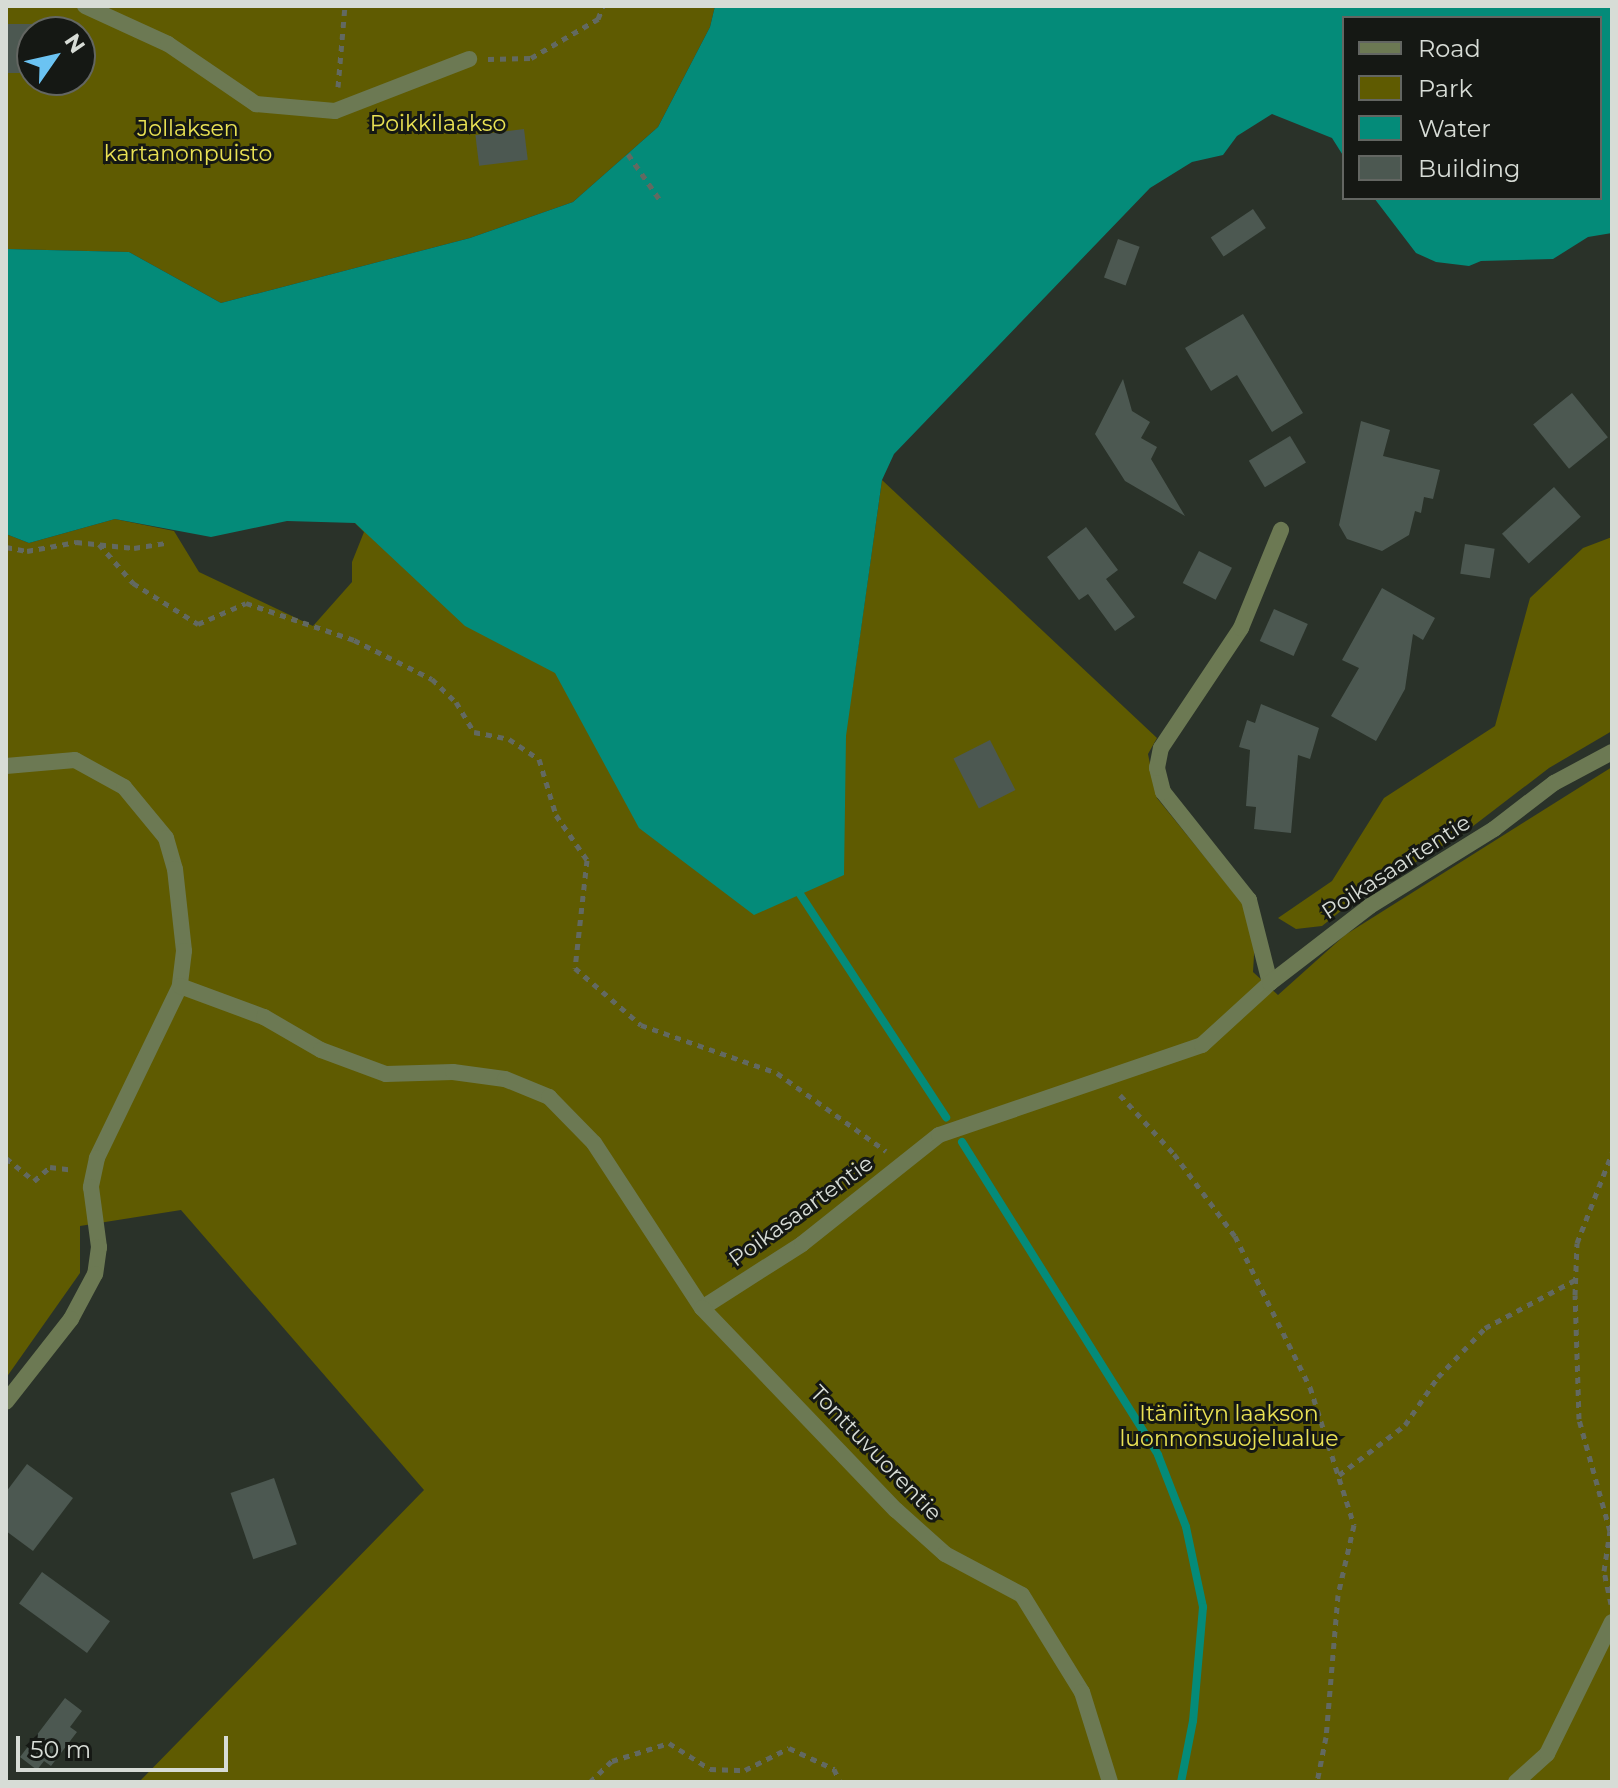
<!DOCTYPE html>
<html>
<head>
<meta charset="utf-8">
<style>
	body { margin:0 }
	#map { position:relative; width:1618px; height:1788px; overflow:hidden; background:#2a3229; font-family:Montserrat,sans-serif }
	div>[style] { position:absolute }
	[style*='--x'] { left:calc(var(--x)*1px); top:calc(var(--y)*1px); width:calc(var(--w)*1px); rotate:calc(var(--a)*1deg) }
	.green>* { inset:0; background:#5f5b01 }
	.water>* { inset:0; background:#048b79 }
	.stream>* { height:8px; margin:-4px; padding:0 4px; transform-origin:4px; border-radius:4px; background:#048b79 }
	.building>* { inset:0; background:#4c5851; transform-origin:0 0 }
	.path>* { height:5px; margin-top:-2.5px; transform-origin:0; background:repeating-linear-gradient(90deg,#626961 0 6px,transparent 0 12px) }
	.service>* { height:16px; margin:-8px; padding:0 8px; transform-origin:8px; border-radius:8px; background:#6c7953 }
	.minor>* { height:16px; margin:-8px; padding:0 8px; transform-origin:8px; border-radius:8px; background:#6c7953 }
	span { translate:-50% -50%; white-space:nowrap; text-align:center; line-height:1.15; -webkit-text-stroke:6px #151814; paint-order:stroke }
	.park-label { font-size:22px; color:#eae254 }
	.street-label { font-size:22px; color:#d7dcd6 }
	.frame { position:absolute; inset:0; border:8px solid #d7dcd6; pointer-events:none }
	.legend { position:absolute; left:1342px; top:16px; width:260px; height:184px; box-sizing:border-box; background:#151814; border:2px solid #636662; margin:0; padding:10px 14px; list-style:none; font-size:24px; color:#d7dcd6 }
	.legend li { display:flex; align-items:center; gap:16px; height:40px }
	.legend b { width:40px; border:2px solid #636662 }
	.north { position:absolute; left:16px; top:16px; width:80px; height:80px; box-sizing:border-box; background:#151814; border:2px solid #636662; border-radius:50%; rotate:56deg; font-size:22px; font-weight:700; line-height:32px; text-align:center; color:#d7dcd6 }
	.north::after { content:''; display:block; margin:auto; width:28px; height:36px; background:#6bc3f2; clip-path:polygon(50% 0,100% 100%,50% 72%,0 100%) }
	.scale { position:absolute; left:16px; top:1736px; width:212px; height:36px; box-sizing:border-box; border:4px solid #d7dcd6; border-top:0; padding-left:10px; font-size:24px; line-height:28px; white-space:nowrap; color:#d7dcd6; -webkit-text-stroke:6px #151814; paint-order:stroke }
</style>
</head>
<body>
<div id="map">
	<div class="green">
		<div style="clip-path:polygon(evenodd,6px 6px,715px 6px,710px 27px,658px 127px,573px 202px,470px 238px,221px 303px,129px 252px,6px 249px,6px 6px,32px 32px,80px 32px,80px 80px,32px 80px,32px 32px)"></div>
		<div style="clip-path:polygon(882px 480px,1157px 738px,1148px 754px,1157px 798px,1242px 903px,1255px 938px,1253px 972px,1278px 995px,1345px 935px,1612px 767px,1612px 1782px,139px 1782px,424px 1490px,181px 1210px,80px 1226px,80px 1273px,6px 1378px,6px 534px,29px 543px,115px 519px,174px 531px,199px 572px,313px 626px,352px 582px,352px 562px,364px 532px,355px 523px,852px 691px)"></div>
		<div style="clip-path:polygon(1612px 537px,1612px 731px,1549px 768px,1468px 830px,1356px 899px,1322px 926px,1296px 929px,1278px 918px,1332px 881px,1384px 798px,1495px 726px,1530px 598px,1583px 548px)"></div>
	</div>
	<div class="water">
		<div style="clip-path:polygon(715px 6px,1612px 6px,1612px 233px,1588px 237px,1553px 259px,1481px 261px,1469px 266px,1436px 262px,1416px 253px,1374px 198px,1600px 198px,1600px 18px,1344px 18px,1344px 157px,1332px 138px,1272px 114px,1237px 136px,1223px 155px,1192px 162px,1150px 188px,894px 454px,882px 480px,846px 736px,844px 875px,754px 915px,639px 828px,555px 673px,465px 626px,355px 523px,287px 521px,211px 537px,115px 519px,29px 543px,6px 534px,6px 249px,129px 252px,221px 303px,470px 238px,573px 202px,658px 127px,710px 27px)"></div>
	</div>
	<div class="stream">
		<div style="--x:800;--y:894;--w:267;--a:56.8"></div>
		<div style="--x:962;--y:1142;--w:369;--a:57.9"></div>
		<div style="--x:1158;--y:1455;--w:77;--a:68.7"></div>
		<div style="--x:1186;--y:1527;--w:82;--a:78"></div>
		<div style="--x:1203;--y:1607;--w:114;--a:95"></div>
		<div style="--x:1193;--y:1721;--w:62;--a:101.1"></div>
	</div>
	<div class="building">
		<div style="left:32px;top:24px;width:49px;height:26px;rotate:90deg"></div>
		<div style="left:524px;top:129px;width:31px;height:49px;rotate:83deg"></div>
		<div style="left:1253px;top:209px;width:23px;height:51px;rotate:56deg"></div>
		<div style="left:1118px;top:239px;width:23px;height:41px;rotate:20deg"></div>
		<div style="clip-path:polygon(1243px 314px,1303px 413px,1272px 432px,1237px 375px,1211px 391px,1185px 348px)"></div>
		<div style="clip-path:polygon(1123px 379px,1132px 411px,1150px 422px,1141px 438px,1157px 447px,1151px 459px,1185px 516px,1125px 481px,1095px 434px)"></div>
		<div style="left:1572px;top:393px;width:57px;height:50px;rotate:51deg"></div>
		<div style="clip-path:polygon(1361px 421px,1390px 430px,1383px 456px,1440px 470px,1433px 499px,1424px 497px,1421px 513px,1415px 511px,1409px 535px,1382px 551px,1347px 539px,1339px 525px)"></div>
		<div style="left:1290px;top:436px;width:31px;height:48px;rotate:59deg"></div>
		<div style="left:1554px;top:487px;width:40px;height:70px;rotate:48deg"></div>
		<div style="clip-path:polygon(1086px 527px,1118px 570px,1106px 579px,1135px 617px,1115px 631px,1088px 594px,1079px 600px,1047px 557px)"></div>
		<div style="left:1465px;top:544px;width:30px;height:30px;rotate:9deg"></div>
		<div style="left:1199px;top:551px;width:37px;height:36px;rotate:27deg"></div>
		<div style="clip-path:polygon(1382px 588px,1435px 618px,1423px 640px,1413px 634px,1405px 689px,1376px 741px,1331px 716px,1359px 668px,1342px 660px)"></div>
		<div style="left:1274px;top:609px;width:37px;height:35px;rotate:24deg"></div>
		<div style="clip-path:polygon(1261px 704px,1319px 728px,1310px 759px,1298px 755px,1291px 833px,1254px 829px,1256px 807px,1246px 806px,1250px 750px,1239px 747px,1247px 720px,1255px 723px)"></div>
		<div style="left:990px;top:740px;width:56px;height:41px;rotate:63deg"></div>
		<div style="clip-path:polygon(27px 1464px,73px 1498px,33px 1551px,6px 1531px,6px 1492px)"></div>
		<div style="left:274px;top:1478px;width:70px;height:46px;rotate:71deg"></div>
		<div style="left:42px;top:1572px;width:84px;height:39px;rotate:36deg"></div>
		<div style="clip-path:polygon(65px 1698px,82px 1711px,70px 1727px,77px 1732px,51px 1766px,44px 1761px,37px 1770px,20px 1757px)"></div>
	</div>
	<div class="path">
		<div style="--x:488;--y:59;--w:43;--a:-1.3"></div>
		<div style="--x:531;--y:58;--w:78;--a:-30.2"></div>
		<div style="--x:598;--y:19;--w:14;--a:-69"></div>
		<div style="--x:338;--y:87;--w:81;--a:-85.1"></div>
		<div style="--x:628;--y:154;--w:56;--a:55.2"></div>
		<div style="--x:99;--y:544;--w:52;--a:48.9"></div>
		<div style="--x:133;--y:583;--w:77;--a:32.2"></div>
		<div style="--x:198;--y:624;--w:52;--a:-23.6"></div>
		<div style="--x:246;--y:603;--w:114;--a:18.9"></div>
		<div style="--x:354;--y:640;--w:87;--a:26.6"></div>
		<div style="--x:432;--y:679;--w:33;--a:44"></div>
		<div style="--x:456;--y:702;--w:35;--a:59"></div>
		<div style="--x:474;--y:732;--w:36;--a:11"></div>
		<div style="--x:509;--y:739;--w:36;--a:34"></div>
		<div style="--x:539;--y:759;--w:59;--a:73.1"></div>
		<div style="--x:556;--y:815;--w:55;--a:55.4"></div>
		<div style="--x:587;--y:860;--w:109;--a:96.3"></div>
		<div style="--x:575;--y:968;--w:87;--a:40.8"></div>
		<div style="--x:641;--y:1025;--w:144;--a:19.4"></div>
		<div style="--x:777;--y:1073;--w:134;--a:35.6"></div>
		<div style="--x:6;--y:547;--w:21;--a:11"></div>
		<div style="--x:27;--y:551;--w:50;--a:-10.4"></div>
		<div style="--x:76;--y:542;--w:58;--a:5.9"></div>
		<div style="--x:134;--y:548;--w:31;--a:-9"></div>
		<div style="--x:1120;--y:1095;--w:80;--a:47.5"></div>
		<div style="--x:1174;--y:1154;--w:102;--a:53.4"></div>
		<div style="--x:1235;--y:1236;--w:169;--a:63.6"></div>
		<div style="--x:1310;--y:1387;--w:145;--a:72.3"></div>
		<div style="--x:1354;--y:1525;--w:72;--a:102.9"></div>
		<div style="--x:1338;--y:1595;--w:143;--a:94.8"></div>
		<div style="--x:1326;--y:1737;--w:46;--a:101.3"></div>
		<div style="--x:6;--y:1158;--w:36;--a:39"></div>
		<div style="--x:34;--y:1181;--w:21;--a:-41"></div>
		<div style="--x:50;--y:1167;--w:23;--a:7"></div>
		<div style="--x:1339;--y:1475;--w:83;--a:-37.1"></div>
		<div style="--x:1405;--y:1425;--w:58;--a:-55.5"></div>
		<div style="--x:1438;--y:1377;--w:68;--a:-46.2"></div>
		<div style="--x:1485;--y:1328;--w:102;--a:-28.1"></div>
		<div style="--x:1611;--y:1604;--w:34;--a:-102"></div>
		<div style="--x:1604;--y:1571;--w:40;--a:-81.5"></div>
		<div style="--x:1610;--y:1531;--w:116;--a:-105.5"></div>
		<div style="--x:1579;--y:1419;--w:124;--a:-91.8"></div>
		<div style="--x:1575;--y:1295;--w:52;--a:-87.8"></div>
		<div style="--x:1577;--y:1243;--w:97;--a:-68.7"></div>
		<div style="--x:590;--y:1782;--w:30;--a:-44"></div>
		<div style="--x:612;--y:1761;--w:60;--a:-17.5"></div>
		<div style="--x:669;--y:1743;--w:49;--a:32.4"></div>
		<div style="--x:710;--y:1769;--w:35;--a:2"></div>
		<div style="--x:745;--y:1770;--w:49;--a:-26.6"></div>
		<div style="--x:789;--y:1748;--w:50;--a:25"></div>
		<div style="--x:834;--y:1769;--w:14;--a:65"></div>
	</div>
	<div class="service">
		<div style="--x:85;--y:6;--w:91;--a:24.6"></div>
		<div style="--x:168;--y:44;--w:107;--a:34.3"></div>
		<div style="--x:256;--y:104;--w:79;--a:5.1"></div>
		<div style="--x:335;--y:111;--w:144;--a:-21.2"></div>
	</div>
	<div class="minor">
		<div style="--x:6;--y:766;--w:69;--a:-5"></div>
		<div style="--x:75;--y:760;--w:56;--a:28.9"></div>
		<div style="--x:124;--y:787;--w:66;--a:50.5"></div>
		<div style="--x:166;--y:838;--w:32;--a:74"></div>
		<div style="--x:175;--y:869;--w:82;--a:83.7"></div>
		<div style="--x:184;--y:951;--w:35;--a:97"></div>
		<div style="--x:180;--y:986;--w:191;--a:115.8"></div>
		<div style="--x:97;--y:1158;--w:30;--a:102"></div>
		<div style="--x:91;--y:1187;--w:61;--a:82.4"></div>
		<div style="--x:99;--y:1247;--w:27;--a:98"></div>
		<div style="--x:95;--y:1274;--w:51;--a:118.1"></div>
		<div style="--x:71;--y:1319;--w:105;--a:128.1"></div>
		<div style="--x:1270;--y:983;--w:86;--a:-104.2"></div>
		<div style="--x:1249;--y:900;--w:138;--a:-128.5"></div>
		<div style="--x:1163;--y:792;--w:25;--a:-104"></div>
		<div style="--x:1157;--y:768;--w:20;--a:-79"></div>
		<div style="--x:1161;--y:748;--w:144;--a:-56.3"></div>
		<div style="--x:1241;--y:628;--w:106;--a:-67.8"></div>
		<div style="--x:180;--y:986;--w:90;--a:20.3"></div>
		<div style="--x:264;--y:1017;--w:66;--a:30.1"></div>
		<div style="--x:321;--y:1050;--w:69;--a:20.3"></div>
		<div style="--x:386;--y:1074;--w:67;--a:-1.7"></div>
		<div style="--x:453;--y:1072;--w:52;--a:7.7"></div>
		<div style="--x:505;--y:1079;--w:48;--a:22.2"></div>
		<div style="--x:549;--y:1097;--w:64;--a:45.6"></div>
		<div style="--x:594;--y:1143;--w:197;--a:56.8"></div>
		<div style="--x:702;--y:1308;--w:119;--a:-32.6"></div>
		<div style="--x:802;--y:1244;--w:175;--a:-38.5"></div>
		<div style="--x:939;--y:1135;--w:278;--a:-18.9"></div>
		<div style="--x:1202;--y:1045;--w:92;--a:-42.4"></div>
		<div style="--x:1270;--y:983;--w:126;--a:-37.6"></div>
		<div style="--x:1370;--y:906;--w:146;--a:-31.8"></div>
		<div style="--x:1494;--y:829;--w:76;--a:-37.5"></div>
		<div style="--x:1554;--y:783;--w:66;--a:-28.1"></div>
		<div style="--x:702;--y:1308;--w:280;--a:46.2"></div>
		<div style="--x:896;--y:1510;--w:66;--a:41.9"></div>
		<div style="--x:945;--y:1554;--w:87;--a:28"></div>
		<div style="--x:1022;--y:1595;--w:114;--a:58.3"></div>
		<div style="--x:1082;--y:1692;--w:94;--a:72.7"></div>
		<div style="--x:1516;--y:1782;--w:42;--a:-42.1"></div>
		<div style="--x:1547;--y:1754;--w:147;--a:-63.8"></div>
	</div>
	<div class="park-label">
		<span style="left:438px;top:124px">Poikkilaakso</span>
		<span style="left:188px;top:141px">Jollaksen<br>kartanonpuisto</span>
		<span style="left:1229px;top:1426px">Itäniityn laakson<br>luonnonsuojelualue</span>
	</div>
	<div class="street-label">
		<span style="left:1396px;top:867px;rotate:-33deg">Poikasaartentie</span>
		<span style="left:801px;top:1211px;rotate:-36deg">Poikasaartentie</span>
		<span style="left:876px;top:1453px;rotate:46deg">Tonttuvuorentie</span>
	</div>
	<div class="frame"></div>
	<ul class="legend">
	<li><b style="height:10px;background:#6c7953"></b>Road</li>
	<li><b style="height:22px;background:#5f5b01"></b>Park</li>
	<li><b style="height:22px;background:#048b79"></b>Water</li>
	<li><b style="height:22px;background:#4c5851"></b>Building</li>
	</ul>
	<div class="north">N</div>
	<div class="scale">50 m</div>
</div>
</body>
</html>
